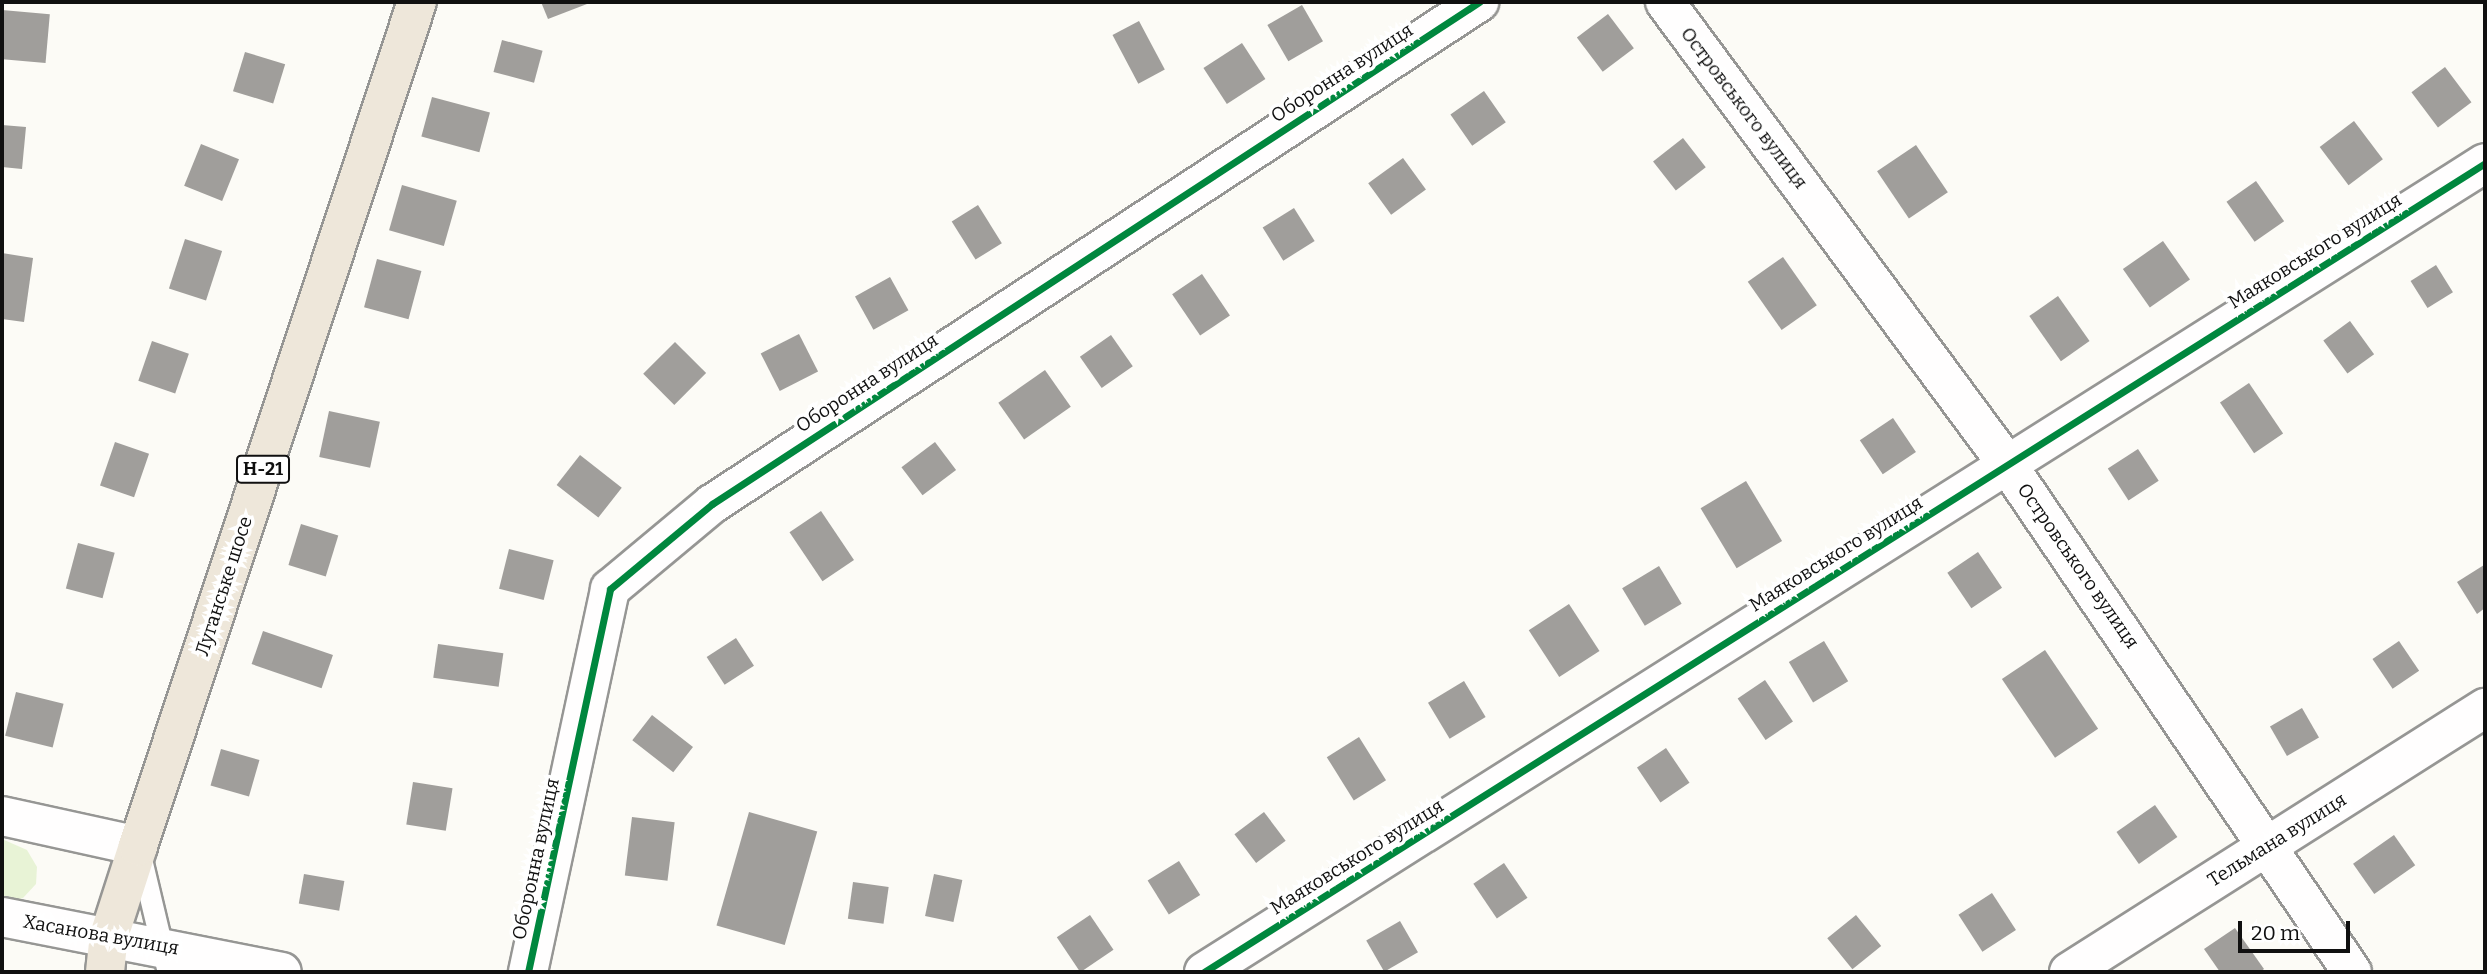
<!DOCTYPE html>
<html>
<head>
<meta charset="utf-8">
<style>
	body { margin:0 }
	#map { position:relative; width:2487px; height:974px; overflow:hidden; background:#fcfbf6; font-family:Bitter,serif }
	div>[style] { position:absolute }
	[style*='--x'] { left:calc(var(--x)*1px); top:calc(var(--y)*1px); width:calc(var(--w)*1px); rotate:calc(var(--a)*1deg) }
	.green>* { inset:0; background:#e8f3d6 }
	.building>* { inset:0; background:#a09e9b; transform-origin:0 0 }
	.roads { filter:drop-shadow(2px 0 #969694) drop-shadow(-2px 0 #969694) drop-shadow(0 2px #969694) drop-shadow(0 -2px #969694) }
	.service>* { height:21px; margin:-10.5px; padding:0 10.5px; transform-origin:10.5px; border-radius:10.5px; background:#fffefe }
	.minor>* { height:38px; margin:-19px; padding:0 19px; transform-origin:19px; border-radius:19px; background:#fffefe }
	.primary>* { height:38px; margin:-19px; padding:0 19px; transform-origin:19px; border-radius:19px; background:#eee7da }
	.cycleway>* { height:7px; margin:-3.5px; padding:0 3.5px; transform-origin:3.5px; border-radius:3.5px; background:#00873e }
	span { translate:-50% -50%; white-space:nowrap; text-align:center; line-height:1.15; -webkit-text-stroke:7px #fff; paint-order:stroke }
	.shield-label span { padding:2px 5px; background:#fff; border:2px solid; border-radius:5px; -webkit-text-stroke-width:0 }
	.shield-label { font-size:18px; color:#101010; font-weight:700 }
	.street-label { font-size:19px; color:#101010 }
	.frame { position:absolute; inset:0; border:4px solid #101010; pointer-events:none }
	.scale { position:absolute; left:2238px; top:921px; width:112px; height:32px; box-sizing:border-box; border:4px solid #101010; border-top:0; padding-left:9px; font-size:21px; line-height:24px; white-space:nowrap; color:#101010; -webkit-text-stroke:5px #fff; paint-order:stroke }
</style>
</head>
<body>
<div id="map">
	<div class="green">
		<div style="clip-path:polygon(2px 839px,27px 850px,37px 867px,36px 884px,23px 898px,4px 903px)"></div>
	</div>
	<div class="building">
		<div style="clip-path:polygon(541px 2px,586px 2px,587px 4px,548px 19px)"></div>
		<div style="left:1302px;top:5px;width:42px;height:40px;rotate:60deg"></div>
		<div style="left:2px;top:10px;width:48px;height:49px;rotate:5deg"></div>
		<div style="left:1608px;top:14px;width:43px;height:39px;rotate:53deg"></div>
		<div style="left:1139px;top:21px;width:55px;height:30px;rotate:62deg"></div>
		<div style="left:502px;top:40px;width:42px;height:33px;rotate:15deg"></div>
		<div style="left:1242px;top:43px;width:43px;height:46px;rotate:57deg"></div>
		<div style="left:245px;top:52px;width:42px;height:41px;rotate:17deg"></div>
		<div style="left:2445px;top:67px;width:44px;height:42px;rotate:53deg"></div>
		<div style="left:1484px;top:91px;width:38px;height:41px;rotate:55deg"></div>
		<div style="left:432px;top:97px;width:60px;height:41px;rotate:15deg"></div>
		<div style="left:2354px;top:121px;width:48px;height:43px;rotate:53deg"></div>
		<div style="clip-path:polygon(2px 125px,26px 127px,22px 169px,2px 167px)"></div>
		<div style="left:1683px;top:138px;width:37px;height:38px;rotate:52deg"></div>
		<div style="left:201px;top:144px;width:41px;height:45px;rotate:22deg"></div>
		<div style="left:1916px;top:145px;width:57px;height:47px;rotate:56deg"></div>
		<div style="left:1403px;top:158px;width:39px;height:43px;rotate:54deg"></div>
		<div style="left:2256px;top:181px;width:49px;height:36px;rotate:55deg"></div>
		<div style="left:402px;top:185px;width:57px;height:47px;rotate:16deg"></div>
		<div style="left:978px;top:205px;width:45px;height:31px;rotate:58deg"></div>
		<div style="left:1294px;top:208px;width:39px;height:37px;rotate:58deg"></div>
		<div style="left:185px;top:239px;width:39px;height:52px;rotate:18deg"></div>
		<div style="left:2163px;top:241px;width:47px;height:49px;rotate:55deg"></div>
		<div style="clip-path:polygon(2px 253px,33px 258px,24px 322px,2px 319px)"></div>
		<div style="left:1783px;top:257px;width:59px;height:43px;rotate:55deg"></div>
		<div style="left:377px;top:259px;width:46px;height:50px;rotate:15deg"></div>
		<div style="left:2436px;top:265px;width:32px;height:30px;rotate:58deg"></div>
		<div style="left:1202px;top:274px;width:50px;height:36px;rotate:56deg"></div>
		<div style="left:890px;top:277px;width:38px;height:40px;rotate:61deg"></div>
		<div style="left:2058px;top:296px;width:55px;height:35px;rotate:55deg"></div>
		<div style="left:2350px;top:321px;width:41px;height:33px;rotate:54deg"></div>
		<div style="left:799px;top:334px;width:42px;height:43px;rotate:63deg"></div>
		<div style="left:1111px;top:335px;width:38px;height:38px;rotate:55deg"></div>
		<div style="left:152px;top:341px;width:39px;height:42px;rotate:19deg"></div>
		<div style="left:675px;top:342px;width:44px;height:45px;rotate:45deg"></div>
		<div style="left:1045px;top:370px;width:45px;height:57px;rotate:55deg"></div>
		<div style="left:2249px;top:383px;width:61px;height:35px;rotate:56deg"></div>
		<div style="left:329px;top:411px;width:52px;height:47px;rotate:12deg"></div>
		<div style="left:1893px;top:418px;width:41px;height:40px;rotate:56deg"></div>
		<div style="left:115px;top:442px;width:36px;height:46px;rotate:19deg"></div>
		<div style="left:935px;top:442px;width:35px;height:42px;rotate:53deg"></div>
		<div style="left:2138px;top:449px;width:38px;height:36px;rotate:57deg"></div>
		<div style="left:580px;top:455px;width:53px;height:38px;rotate:38deg"></div>
		<div style="left:1746px;top:481px;width:70px;height:53px;rotate:59deg"></div>
		<div style="left:821px;top:511px;width:59px;height:38px;rotate:56deg"></div>
		<div style="left:301px;top:524px;width:39px;height:43px;rotate:17deg"></div>
		<div style="left:78px;top:543px;width:38px;height:47px;rotate:15deg"></div>
		<div style="left:509px;top:549px;width:46px;height:41px;rotate:14deg"></div>
		<div style="left:1978px;top:552px;width:43px;height:37px;rotate:56deg"></div>
		<div style="clip-path:polygon(2484px 565px,2485px 608px,2477px 614px,2457px 582px)"></div>
		<div style="left:1659px;top:566px;width:44px;height:43px;rotate:59deg"></div>
		<div style="left:1569px;top:604px;width:56px;height:48px;rotate:57deg"></div>
		<div style="left:263px;top:631px;width:74px;height:35px;rotate:19deg"></div>
		<div style="left:736px;top:638px;width:33px;height:35px;rotate:57deg"></div>
		<div style="left:1824px;top:641px;width:47px;height:41px;rotate:59deg"></div>
		<div style="left:2399px;top:641px;width:36px;height:32px;rotate:56deg"></div>
		<div style="left:438px;top:644px;width:66px;height:34px;rotate:8deg"></div>
		<div style="left:2045px;top:650px;width:95px;height:52px;rotate:56deg"></div>
		<div style="left:1765px;top:680px;width:50px;height:33px;rotate:56deg"></div>
		<div style="left:1464px;top:681px;width:42px;height:42px;rotate:59deg"></div>
		<div style="left:16px;top:692px;width:49px;height:45px;rotate:14deg"></div>
		<div style="left:2302px;top:708px;width:34px;height:37px;rotate:60deg"></div>
		<div style="left:652px;top:715px;width:52px;height:32px;rotate:38deg"></div>
		<div style="left:1359px;top:737px;width:51px;height:38px;rotate:58deg"></div>
		<div style="left:1666px;top:748px;width:42px;height:35px;rotate:56deg"></div>
		<div style="left:221px;top:749px;width:40px;height:38px;rotate:16deg"></div>
		<div style="left:413px;top:782px;width:40px;height:43px;rotate:9deg"></div>
		<div style="left:2155px;top:805px;width:39px;height:47px;rotate:55deg"></div>
		<div style="left:749px;top:812px;width:71px;height:118px;rotate:16deg"></div>
		<div style="left:1264px;top:812px;width:36px;height:37px;rotate:53deg"></div>
		<div style="left:632px;top:817px;width:43px;height:59px;rotate:7deg"></div>
		<div style="left:2394px;top:835px;width:37px;height:50px;rotate:55deg"></div>
		<div style="left:1179px;top:861px;width:40px;height:37px;rotate:58deg"></div>
		<div style="left:1504px;top:863px;width:42px;height:37px;rotate:56deg"></div>
		<div style="left:304px;top:874px;width:41px;height:30px;rotate:10deg"></div>
		<div style="left:934px;top:874px;width:29px;height:43px;rotate:12deg"></div>
		<div style="left:853px;top:882px;width:36px;height:37px;rotate:8deg"></div>
		<div style="left:1992px;top:893px;width:44px;height:40px;rotate:57deg"></div>
		<div style="left:1090px;top:915px;width:42px;height:40px;rotate:56deg"></div>
		<div style="left:1856px;top:915px;width:40px;height:37px;rotate:51deg"></div>
		<div style="left:1400px;top:921px;width:36px;height:39px;rotate:60deg"></div>
		<div style="clip-path:polygon(2235px 928px,2264px 969px,2260px 972px,2220px 972px,2204px 949px)"></div>
	</div>
	<div class="roads">
		<div class="service">
			<div style="--x:141;--y:859;--w:116;--a:76.6"></div>
		</div>
		<div class="minor">
			<div style="--x:1665;--y:2;--w:575;--a:53.49"></div>
			<div style="--x:2007;--y:464;--w:614;--a:55.82"></div>
			<div style="--x:2;--y:816;--w:139;--a:12.4"></div>
			<div style="--x:2;--y:917;--w:285;--a:11.1"></div>
			<div style="--x:528;--y:972;--w:392;--a:-77.9"></div>
			<div style="--x:610;--y:589;--w:133;--a:-39.8"></div>
			<div style="--x:712;--y:504;--w:917;--a:-33.2"></div>
			<div style="--x:1204;--y:972;--w:1515;--a:-32.27"></div>
			<div style="--x:2069;--y:972;--w:493;--a:-32.4"></div>
		</div>
		<div class="primary">
			<div style="--x:105;--y:972;--w:36;--a:-84"></div>
			<div style="--x:109;--y:936;--w:95;--a:-72.1"></div>
			<div style="--x:138;--y:846;--w:889;--a:-71.71"></div>
		</div>
	</div>
	<div class="cycleway">
		<div style="--x:528;--y:972;--w:392;--a:-77.9"></div>
		<div style="--x:610;--y:589;--w:133;--a:-39.8"></div>
		<div style="--x:712;--y:504;--w:917;--a:-33.2"></div>
		<div style="--x:1204;--y:972;--w:1515;--a:-32.27"></div>
	</div>
	<div class="shield-label">
		<span style="left:263px;top:469px">Н-21</span>
	</div>
	<div class="street-label">
		<span style="left:1342px;top:73px;rotate:-33deg">Оборонна вулиця</span>
		<span style="left:1744px;top:108px;rotate:53deg">Островського вулиця</span>
		<span style="left:2315px;top:251px;rotate:-32deg">Маяковського вулиця</span>
		<span style="left:867px;top:383px;rotate:-33deg">Оборонна вулиця</span>
		<span style="left:1836px;top:554px;rotate:-32deg">Маяковського вулиця</span>
		<span style="left:2078px;top:566px;rotate:55deg">Островського вулиця</span>
		<span style="left:224px;top:586px;rotate:-72deg">Луганське шосе</span>
		<span style="left:2277px;top:840px;rotate:-32deg">Тельмана вулиця</span>
		<span style="left:1357px;top:857px;rotate:-32deg">Маяковського вулиця</span>
		<span style="left:536px;top:859px;rotate:-78deg">Оборонна вулиця</span>
		<span style="left:101px;top:935px;rotate:10deg">Хасанова вулиця</span>
	</div>
	<div class="frame"></div>
	<div class="scale">20 m</div>
</div>
</body>
</html>
